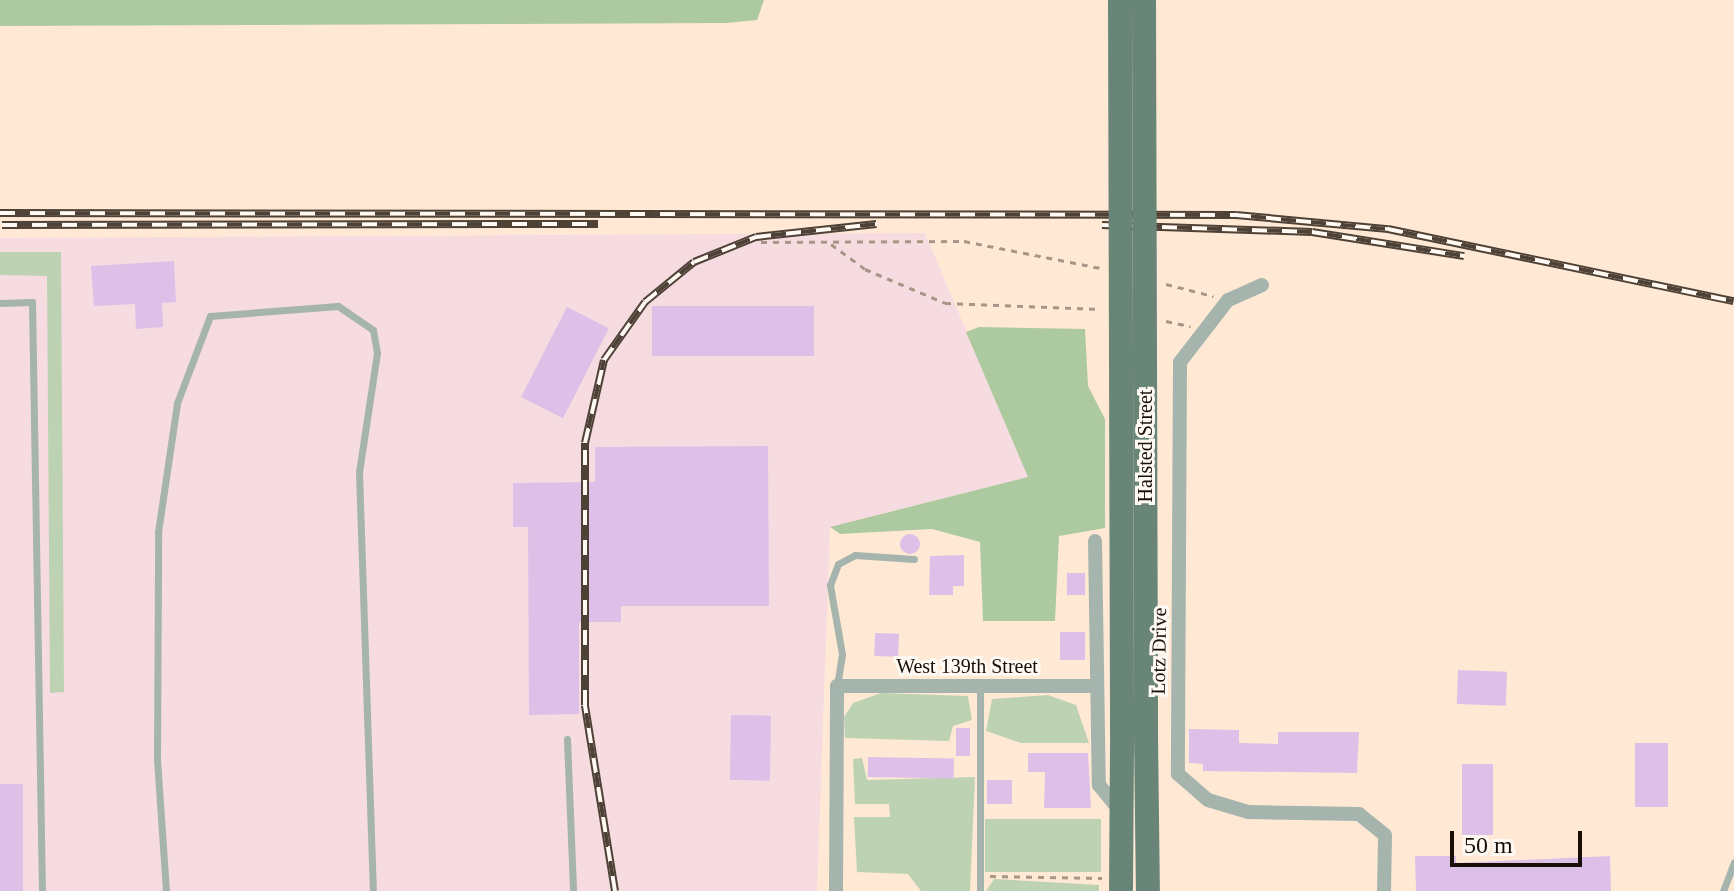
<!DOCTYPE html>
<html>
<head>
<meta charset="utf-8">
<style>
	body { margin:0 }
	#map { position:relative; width:1734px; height:891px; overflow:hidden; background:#ffe9d5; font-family:"Times New Roman",serif }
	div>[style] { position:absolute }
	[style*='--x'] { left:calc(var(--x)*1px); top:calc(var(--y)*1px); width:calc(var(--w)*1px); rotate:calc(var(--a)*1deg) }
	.industrial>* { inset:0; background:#f6dbe1 }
	.green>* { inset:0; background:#bdd2b3; transform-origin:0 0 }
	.forest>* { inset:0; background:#adc9a0 }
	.building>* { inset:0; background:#ddc0e7; transform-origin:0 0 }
	.round { border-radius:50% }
	.path>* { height:3px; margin-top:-1.5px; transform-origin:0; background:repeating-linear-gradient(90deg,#a79687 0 6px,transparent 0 12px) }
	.lane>* { height:7px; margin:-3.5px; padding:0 3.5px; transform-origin:3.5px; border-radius:3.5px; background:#a5b4ad }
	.street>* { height:14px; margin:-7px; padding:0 7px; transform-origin:7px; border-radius:7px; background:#a5b4ad }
	.primary>* { height:24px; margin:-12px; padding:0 12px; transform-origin:12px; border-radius:12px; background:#688578 }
	.rail>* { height:8px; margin-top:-4px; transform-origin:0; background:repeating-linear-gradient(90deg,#fff9f4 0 15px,#4e4237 0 30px); box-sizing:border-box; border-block:2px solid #4e4237 }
	.primary-bridge>* { height:24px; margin:-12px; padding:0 12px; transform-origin:12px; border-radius:12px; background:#688578 }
	span { translate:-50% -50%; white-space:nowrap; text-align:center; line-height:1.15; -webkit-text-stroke:6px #fff9f4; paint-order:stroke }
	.street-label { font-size:20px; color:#180f07 }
	.scale { position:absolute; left:1450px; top:831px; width:132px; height:36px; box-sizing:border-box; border:4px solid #180f07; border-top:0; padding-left:10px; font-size:24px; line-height:28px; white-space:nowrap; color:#180f07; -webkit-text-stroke:6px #fff9f4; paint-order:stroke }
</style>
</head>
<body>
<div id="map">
	<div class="industrial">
		<div style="clip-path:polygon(925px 233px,1028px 477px,830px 527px,817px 891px,0 891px,0 238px)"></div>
	</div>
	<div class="green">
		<div style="clip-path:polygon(0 252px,61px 252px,64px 692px,50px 693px,47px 276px,0 275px)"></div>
		<div style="clip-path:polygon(881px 693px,968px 696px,972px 720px,953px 726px,949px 741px,845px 738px,844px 717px,853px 703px)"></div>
		<div style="clip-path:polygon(1048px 695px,1076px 705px,1089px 743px,1021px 743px,986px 731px,992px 699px)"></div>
		<div style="clip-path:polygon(862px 758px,867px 780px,975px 777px,970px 891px,921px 891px,908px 874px,857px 872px,854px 817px,890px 817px,889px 804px,855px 804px,853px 759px)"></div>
		<div style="left:985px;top:819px;width:116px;height:53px"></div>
		<div style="clip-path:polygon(994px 879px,1099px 885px,1099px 891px,986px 891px)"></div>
	</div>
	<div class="forest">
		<div style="clip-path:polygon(0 0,764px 0,757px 20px,726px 23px,0 26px)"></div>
		<div style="clip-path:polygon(979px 327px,1085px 329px,1088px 386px,1105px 419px,1105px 528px,1059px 536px,1055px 621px,983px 621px,980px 542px,932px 529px,840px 534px,830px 527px,1028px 477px,966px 332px)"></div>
	</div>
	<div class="building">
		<div style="clip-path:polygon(174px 261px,176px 302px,162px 303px,163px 327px,136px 329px,135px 304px,94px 306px,91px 266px)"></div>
		<div style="left:652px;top:306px;width:162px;height:50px"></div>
		<div style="left:567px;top:307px;width:47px;height:101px;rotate:27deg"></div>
		<div style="clip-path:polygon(768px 446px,769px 606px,621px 606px,621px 622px,579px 622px,579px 714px,529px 715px,528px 527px,513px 527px,513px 483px,595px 482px,595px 447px)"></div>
		<div class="round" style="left:900px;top:534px;width:20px;height:20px"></div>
		<div style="clip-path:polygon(964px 555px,964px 586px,953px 586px,953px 595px,929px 595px,930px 556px)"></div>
		<div style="left:1067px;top:573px;width:18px;height:22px"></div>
		<div style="left:1060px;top:632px;width:25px;height:28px"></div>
		<div style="left:875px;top:633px;width:24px;height:23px;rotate:2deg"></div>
		<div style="left:1458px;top:670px;width:49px;height:34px;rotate:2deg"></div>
		<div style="left:731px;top:715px;width:40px;height:65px;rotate:1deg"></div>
		<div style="left:970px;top:728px;width:28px;height:14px;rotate:90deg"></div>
		<div style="clip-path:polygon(1189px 729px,1239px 730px,1239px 743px,1278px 744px,1278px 732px,1359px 732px,1357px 773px,1203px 771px,1203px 764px,1189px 763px)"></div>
		<div style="left:1635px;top:743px;width:33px;height:64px"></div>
		<div style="clip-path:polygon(1028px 753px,1088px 753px,1091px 808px,1044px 808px,1045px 772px,1028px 772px)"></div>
		<div style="left:868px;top:757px;width:86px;height:20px;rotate:1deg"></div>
		<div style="left:1462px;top:764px;width:31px;height:71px"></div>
		<div style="left:1012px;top:780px;width:24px;height:25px;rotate:90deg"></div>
		<div style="left:0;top:784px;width:23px;height:107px"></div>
		<div style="clip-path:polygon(1415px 856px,1456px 856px,1456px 863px,1610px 856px,1611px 891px,1416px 891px)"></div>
	</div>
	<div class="path">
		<div style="--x:761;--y:242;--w:203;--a:-0.3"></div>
		<div style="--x:964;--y:241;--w:139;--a:11.2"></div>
		<div style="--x:831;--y:244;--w:42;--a:36.3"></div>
		<div style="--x:865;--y:269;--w:87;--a:23"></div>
		<div style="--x:945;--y:303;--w:155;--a:2.2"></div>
		<div style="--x:1166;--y:284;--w:49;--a:14.3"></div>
		<div style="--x:1166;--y:321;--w:25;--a:12"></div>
		<div style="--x:990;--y:876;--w:112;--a:1"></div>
	</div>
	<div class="lane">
		<div style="--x:0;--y:303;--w:32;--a:-2"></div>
		<div style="--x:32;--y:302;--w:589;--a:89.03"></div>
		<div style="--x:837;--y:686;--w:32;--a:-81"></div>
		<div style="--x:842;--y:654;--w:70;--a:-99.9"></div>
		<div style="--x:830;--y:585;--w:22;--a:-69"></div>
		<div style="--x:838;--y:564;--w:19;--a:-28"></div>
		<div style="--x:855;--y:555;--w:59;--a:3.9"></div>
		<div style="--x:567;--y:739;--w:152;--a:87.7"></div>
		<div style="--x:166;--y:891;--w:131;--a:-93.9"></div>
		<div style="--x:157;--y:760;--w:228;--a:-89.7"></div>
		<div style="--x:158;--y:532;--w:130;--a:-81.6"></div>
		<div style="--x:177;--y:403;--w:93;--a:-69.2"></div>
		<div style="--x:210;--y:316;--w:128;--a:-4.5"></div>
		<div style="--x:338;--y:306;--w:42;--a:34.4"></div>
		<div style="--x:373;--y:330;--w:23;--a:80"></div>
		<div style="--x:377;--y:353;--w:120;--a:98.6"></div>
		<div style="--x:359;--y:472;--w:419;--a:88.1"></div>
		<div style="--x:980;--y:891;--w:205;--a:-90"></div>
		<div style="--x:1723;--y:891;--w:31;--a:-69"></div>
	</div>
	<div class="street">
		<div style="--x:1262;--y:285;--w:37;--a:156"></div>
		<div style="--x:1228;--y:300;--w:78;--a:127.7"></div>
		<div style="--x:1180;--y:362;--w:412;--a:90.3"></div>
		<div style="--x:1178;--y:774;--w:40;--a:41"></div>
		<div style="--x:1208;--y:800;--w:42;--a:16.7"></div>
		<div style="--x:1248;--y:812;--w:111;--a:1"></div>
		<div style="--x:1359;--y:814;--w:33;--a:39"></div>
		<div style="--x:1385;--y:835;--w:56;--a:91"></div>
		<div style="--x:1095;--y:541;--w:244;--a:89.1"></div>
		<div style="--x:1099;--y:785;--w:36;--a:51"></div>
		<div style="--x:836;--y:891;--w:205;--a:-89.7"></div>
		<div style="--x:837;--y:686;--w:260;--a:0"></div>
	</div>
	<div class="primary">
		<div style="--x:1146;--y:735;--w:156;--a:89.3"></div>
		<div style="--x:1121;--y:891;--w:157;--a:-89.6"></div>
	</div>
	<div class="rail">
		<div style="--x:0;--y:213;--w:1236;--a:0.09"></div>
		<div style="--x:1236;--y:215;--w:153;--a:5.3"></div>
		<div style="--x:1388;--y:229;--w:353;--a:11.8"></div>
		<div style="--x:2;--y:225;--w:596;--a:-0.1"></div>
		<div style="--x:1102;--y:225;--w:210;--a:1.9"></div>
		<div style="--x:1312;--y:232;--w:154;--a:9"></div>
		<div style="--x:615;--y:891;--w:188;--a:-99.2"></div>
		<div style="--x:585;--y:705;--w:262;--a:-90"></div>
		<div style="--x:585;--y:443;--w:85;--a:-77.1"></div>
		<div style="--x:604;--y:360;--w:71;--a:-54.7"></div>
		<div style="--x:645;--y:302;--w:63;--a:-39.2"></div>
		<div style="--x:694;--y:262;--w:67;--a:-22"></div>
		<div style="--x:756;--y:237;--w:121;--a:-6.2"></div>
	</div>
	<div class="primary-bridge">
		<div style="--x:1120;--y:0;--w:734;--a:89.84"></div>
		<div style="--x:1144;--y:0;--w:735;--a:89.84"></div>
	</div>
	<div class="street-label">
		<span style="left:1145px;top:446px;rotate:-90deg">Halsted Street</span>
		<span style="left:1159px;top:651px;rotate:-89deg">Lotz Drive</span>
		<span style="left:967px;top:666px">West 139th Street</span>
	</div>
	<div class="scale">50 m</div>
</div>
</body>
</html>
